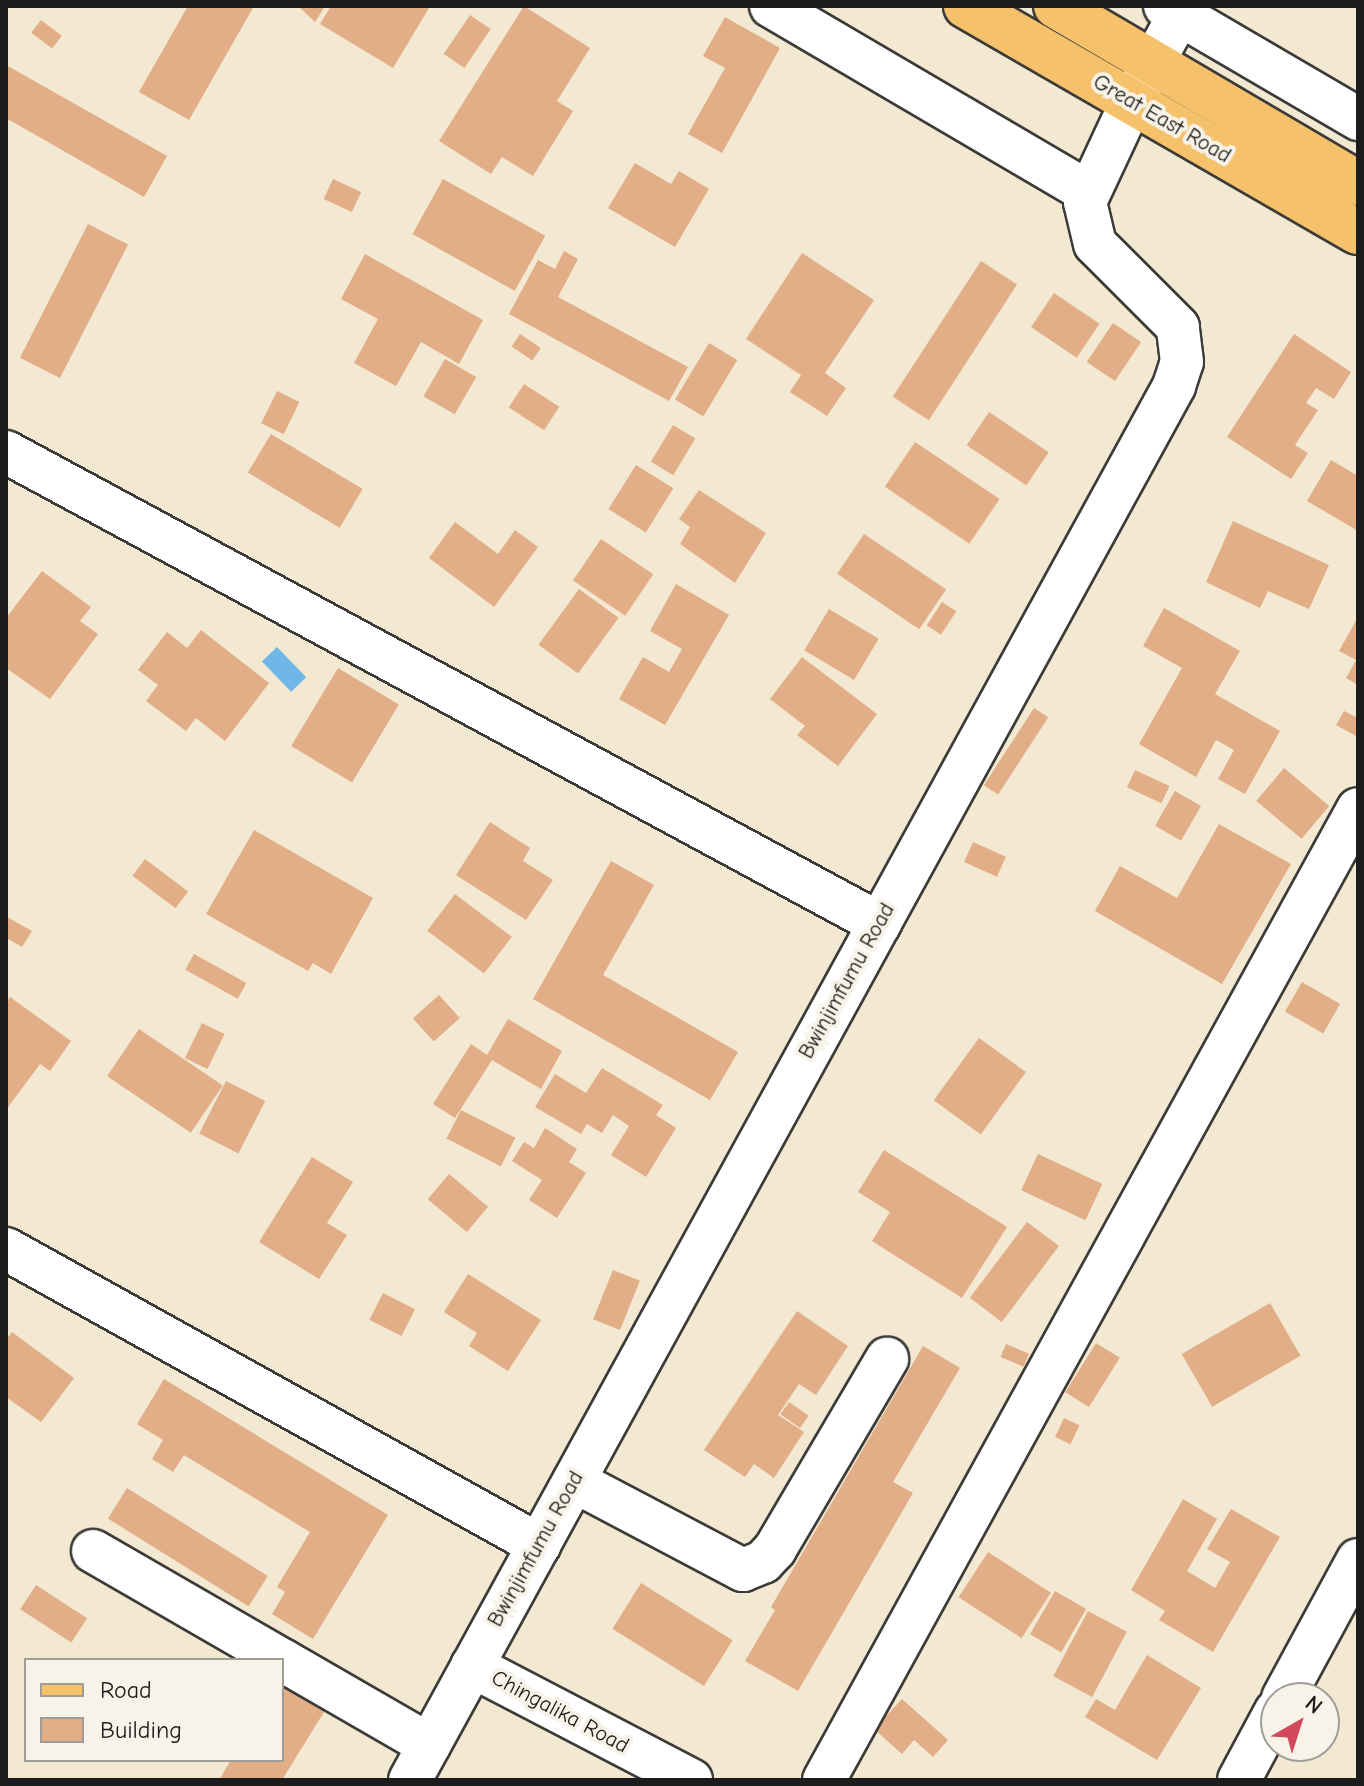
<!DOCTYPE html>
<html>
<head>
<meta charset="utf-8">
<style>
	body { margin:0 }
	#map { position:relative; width:1364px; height:1786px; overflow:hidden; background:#f3e8d1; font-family:"Comic Neue",sans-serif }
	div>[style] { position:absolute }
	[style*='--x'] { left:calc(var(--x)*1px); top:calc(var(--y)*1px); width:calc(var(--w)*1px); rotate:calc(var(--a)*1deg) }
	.water>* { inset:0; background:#6fb7e7; transform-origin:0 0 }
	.building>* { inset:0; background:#e1ae87; transform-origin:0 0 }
	.roads { filter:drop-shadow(2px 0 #3c3b37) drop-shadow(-2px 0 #3c3b37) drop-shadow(0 2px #3c3b37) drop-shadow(0 -2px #3c3b37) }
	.minor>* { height:42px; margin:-21px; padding:0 21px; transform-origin:21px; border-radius:21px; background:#fff }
	.major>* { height:44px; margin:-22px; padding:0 22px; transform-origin:22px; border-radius:22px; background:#f5c16b }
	span { translate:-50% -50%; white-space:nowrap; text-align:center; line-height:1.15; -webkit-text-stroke:8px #f7f3e8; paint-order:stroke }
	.street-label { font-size:22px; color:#1c1c1c }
	.frame { position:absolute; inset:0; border:8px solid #1c1c1c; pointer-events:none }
	.legend { position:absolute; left:24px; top:1658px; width:260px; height:104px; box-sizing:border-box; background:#f7f3e8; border:2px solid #9f9d96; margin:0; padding:10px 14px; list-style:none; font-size:24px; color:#1c1c1c }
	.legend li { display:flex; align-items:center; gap:16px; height:40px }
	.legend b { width:40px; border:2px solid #9f9d96 }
	.north { position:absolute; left:1260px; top:1682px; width:80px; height:80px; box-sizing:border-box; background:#f7f3e8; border:2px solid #9f9d96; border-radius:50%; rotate:39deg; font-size:22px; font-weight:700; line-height:32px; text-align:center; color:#1c1c1c }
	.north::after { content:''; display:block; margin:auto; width:28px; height:36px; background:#d1495b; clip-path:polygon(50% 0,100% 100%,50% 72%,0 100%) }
</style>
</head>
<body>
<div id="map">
	<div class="water">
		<div style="left:277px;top:647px;width:42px;height:21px;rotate:46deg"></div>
	</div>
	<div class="building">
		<div style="clip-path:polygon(188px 6px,254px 6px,189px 120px,139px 92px)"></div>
		<div style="clip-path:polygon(298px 6px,325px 6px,315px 22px)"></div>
		<div style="clip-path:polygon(331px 6px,425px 6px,429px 8px,393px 68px,320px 24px)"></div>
		<div style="clip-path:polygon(524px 6px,590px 48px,557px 101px,573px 111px,533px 176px,502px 157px,491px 174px,439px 141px)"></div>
		<div style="left:470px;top:15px;width:25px;height:47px;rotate:34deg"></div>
		<div style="clip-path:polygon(725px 17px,780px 48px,722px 153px,688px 134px,725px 68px,703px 56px)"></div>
		<div style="left:41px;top:20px;width:26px;height:16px;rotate:37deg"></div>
		<div style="clip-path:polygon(6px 65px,167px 156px,144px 197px,6px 118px)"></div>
		<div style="clip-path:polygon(635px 163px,671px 184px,679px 171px,709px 189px,675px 247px,608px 208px)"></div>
		<div style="left:333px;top:179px;width:31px;height:22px;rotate:25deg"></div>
		<div style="left:443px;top:179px;width:117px;height:63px;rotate:29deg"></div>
		<div style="left:88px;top:224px;width:45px;height:150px;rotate:27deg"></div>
		<div style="clip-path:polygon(564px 251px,578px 259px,558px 297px,688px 367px,669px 401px,509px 314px,538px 260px,555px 269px)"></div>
		<div style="clip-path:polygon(802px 253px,874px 300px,825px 373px,846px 388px,827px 416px,790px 392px,801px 375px,746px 339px)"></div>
		<div style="clip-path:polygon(365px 254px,483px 320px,459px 364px,421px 342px,396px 386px,354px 363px,378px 319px,341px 299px)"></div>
		<div style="left:981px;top:261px;width:43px;height:162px;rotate:33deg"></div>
		<div style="left:1054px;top:293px;width:55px;height:41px;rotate:34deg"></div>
		<div style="left:1113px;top:323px;width:34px;height:47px;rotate:34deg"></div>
		<div style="left:520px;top:334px;width:25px;height:15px;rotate:34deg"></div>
		<div style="clip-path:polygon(1294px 334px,1351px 372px,1334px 399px,1316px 388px,1306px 403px,1318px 410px,1295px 445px,1308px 453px,1291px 479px,1227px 437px)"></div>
		<div style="left:709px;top:343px;width:33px;height:66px;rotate:31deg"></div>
		<div style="left:445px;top:359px;width:36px;height:43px;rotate:30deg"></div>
		<div style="left:524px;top:384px;width:42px;height:28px;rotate:33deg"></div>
		<div style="left:277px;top:391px;width:25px;height:36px;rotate:26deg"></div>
		<div style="left:989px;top:412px;width:72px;height:40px;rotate:34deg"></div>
		<div style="left:673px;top:425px;width:26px;height:43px;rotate:31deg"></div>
		<div style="left:271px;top:434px;width:107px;height:45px;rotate:31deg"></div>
		<div style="left:915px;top:442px;width:102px;height:54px;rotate:34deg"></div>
		<div style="clip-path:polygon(1331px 460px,1358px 476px,1358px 531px,1307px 501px)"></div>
		<div style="left:636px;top:465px;width:44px;height:52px;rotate:32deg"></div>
		<div style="clip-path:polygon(699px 490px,766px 533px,735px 583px,680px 544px,690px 527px,679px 519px)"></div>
		<div style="clip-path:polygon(1233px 521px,1329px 565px,1309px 609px,1268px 591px,1260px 608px,1206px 582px)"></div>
		<div style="clip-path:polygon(455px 522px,498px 554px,515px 530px,538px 547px,494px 607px,429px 558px)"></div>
		<div style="left:864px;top:534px;width:99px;height:48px;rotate:34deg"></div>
		<div style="left:601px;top:539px;width:63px;height:50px;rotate:34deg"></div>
		<div style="clip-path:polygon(42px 571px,91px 607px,80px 621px,98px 634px,50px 699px,6px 668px,6px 618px)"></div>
		<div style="clip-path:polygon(676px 584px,729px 615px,665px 725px,619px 699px,643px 657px,669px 672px,682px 649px,650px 631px)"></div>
		<div style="left:579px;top:589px;width:49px;height:69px;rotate:36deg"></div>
		<div style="left:942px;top:602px;width:17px;height:28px;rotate:33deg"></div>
		<div style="clip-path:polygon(1164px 608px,1240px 651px,1215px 694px,1280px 731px,1245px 794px,1218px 779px,1234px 750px,1216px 740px,1196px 777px,1139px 744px,1182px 668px,1143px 646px)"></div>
		<div style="left:829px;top:609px;width:58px;height:48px;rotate:31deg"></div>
		<div style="clip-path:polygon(1358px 617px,1358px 685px,1346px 678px,1356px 660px,1339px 651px)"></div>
		<div style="clip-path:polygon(201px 630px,269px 683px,225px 741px,196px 718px,186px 731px,146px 701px,158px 685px,138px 670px,167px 632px,187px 648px)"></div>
		<div style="clip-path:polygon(802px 657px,877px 714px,838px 766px,797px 735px,805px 726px,770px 699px)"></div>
		<div style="left:338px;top:668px;width:71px;height:91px;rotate:31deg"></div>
		<div style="left:1034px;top:708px;width:17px;height:92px;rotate:33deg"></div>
		<div style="clip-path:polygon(1344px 711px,1358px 718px,1358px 737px,1336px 725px)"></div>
		<div style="left:1284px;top:768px;width:59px;height:43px;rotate:40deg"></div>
		<div style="left:1135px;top:770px;width:38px;height:19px;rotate:25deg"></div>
		<div style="left:1175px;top:791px;width:30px;height:40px;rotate:30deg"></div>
		<div style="clip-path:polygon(490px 822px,530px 848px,523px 861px,553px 880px,526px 920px,456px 875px)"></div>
		<div style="clip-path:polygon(1219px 824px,1291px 864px,1222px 984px,1095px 911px,1120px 866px,1177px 898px)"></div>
		<div style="clip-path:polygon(254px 830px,373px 898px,331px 974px,313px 963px,308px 971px,206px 914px)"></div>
		<div style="left:973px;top:842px;width:36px;height:22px;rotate:24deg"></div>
		<div style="left:145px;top:859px;width:54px;height:21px;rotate:37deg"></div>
		<div style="clip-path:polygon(611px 861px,654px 885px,603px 975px,738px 1052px,710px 1100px,533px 999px)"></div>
		<div style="left:455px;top:894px;width:71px;height:46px;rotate:37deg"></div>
		<div style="clip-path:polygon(7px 917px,32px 931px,22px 947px,6px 938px)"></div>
		<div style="left:194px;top:954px;width:60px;height:18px;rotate:29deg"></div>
		<div style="left:1302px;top:982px;width:44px;height:34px;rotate:30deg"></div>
		<div style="left:439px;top:995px;width:31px;height:35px;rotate:48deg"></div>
		<div style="clip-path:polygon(10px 997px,71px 1041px,50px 1071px,40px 1064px,6px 1110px,6px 1003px)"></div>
		<div style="clip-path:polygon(508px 1019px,562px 1051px,541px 1089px,492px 1060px,455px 1118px,433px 1104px,471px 1044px,487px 1055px)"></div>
		<div style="left:202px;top:1023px;width:25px;height:39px;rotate:26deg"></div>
		<div style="left:139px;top:1029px;width:101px;height:57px;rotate:34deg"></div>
		<div style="left:979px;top:1038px;width:58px;height:77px;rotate:36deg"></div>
		<div style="clip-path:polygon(602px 1068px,663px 1105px,656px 1115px,676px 1128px,646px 1177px,611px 1155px,629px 1126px,613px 1115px,602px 1133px,587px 1124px,581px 1134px,535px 1107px,555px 1074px,586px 1093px)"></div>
		<div style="left:226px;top:1081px;width:44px;height:59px;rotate:27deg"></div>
		<div style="left:461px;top:1110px;width:61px;height:32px;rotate:27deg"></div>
		<div style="clip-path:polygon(545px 1128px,577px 1149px,569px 1162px,586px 1173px,557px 1218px,529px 1200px,542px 1180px,512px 1161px,524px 1142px,534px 1148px)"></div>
		<div style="clip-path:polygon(884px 1150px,1007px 1227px,962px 1298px,872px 1241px,890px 1212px,858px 1192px)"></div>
		<div style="left:1038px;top:1154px;width:71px;height:40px;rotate:25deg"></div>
		<div style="clip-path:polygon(312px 1157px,353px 1182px,327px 1223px,347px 1235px,319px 1279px,259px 1242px)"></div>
		<div style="left:449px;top:1174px;width:51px;height:33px;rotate:40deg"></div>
		<div style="left:1027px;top:1222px;width:40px;height:95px;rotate:37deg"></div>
		<div style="left:613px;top:1270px;width:29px;height:53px;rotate:22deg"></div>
		<div style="clip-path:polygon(468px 1274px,541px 1320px,508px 1371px,469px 1346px,477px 1333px,444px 1312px)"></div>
		<div style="left:383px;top:1293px;width:36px;height:30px;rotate:27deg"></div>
		<div style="left:1270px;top:1303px;width:61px;height:102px;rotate:60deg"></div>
		<div style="clip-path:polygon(797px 1311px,848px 1346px,816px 1395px,799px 1384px,778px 1415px,804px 1432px,774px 1478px,754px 1464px,745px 1477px,704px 1450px)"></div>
		<div style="clip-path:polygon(12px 1332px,74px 1378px,41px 1422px,6px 1397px,6px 1340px)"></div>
		<div style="left:1096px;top:1343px;width:28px;height:58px;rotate:32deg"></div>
		<div style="left:1006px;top:1344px;width:25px;height:14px;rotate:23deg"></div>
		<div style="clip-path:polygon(923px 1346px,960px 1368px,893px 1482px,913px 1493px,798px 1691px,745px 1661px,775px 1610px,771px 1607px)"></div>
		<div style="clip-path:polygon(164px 1379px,388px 1515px,313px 1639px,272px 1614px,285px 1592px,277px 1587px,310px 1532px,184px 1455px,173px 1472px,152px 1459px,163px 1440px,137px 1424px)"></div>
		<div style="left:789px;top:1402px;width:24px;height:15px;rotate:35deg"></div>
		<div style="left:1064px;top:1418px;width:17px;height:21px;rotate:25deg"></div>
		<div style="left:127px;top:1488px;width:166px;height:36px;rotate:32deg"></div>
		<div style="clip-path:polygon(1183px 1499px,1217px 1519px,1187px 1571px,1215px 1588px,1230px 1562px,1207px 1549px,1231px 1509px,1280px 1537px,1213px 1652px,1159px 1620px,1165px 1611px,1131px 1590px)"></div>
		<div style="left:988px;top:1552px;width:75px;height:54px;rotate:33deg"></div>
		<div style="left:641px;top:1583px;width:108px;height:54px;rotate:32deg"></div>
		<div style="left:36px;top:1585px;width:61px;height:29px;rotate:33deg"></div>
		<div style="left:1055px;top:1591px;width:36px;height:50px;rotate:30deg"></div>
		<div style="left:1088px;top:1611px;width:44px;height:74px;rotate:28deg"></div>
		<div style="clip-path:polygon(1147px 1655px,1201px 1688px,1157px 1760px,1085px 1717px,1096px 1699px,1115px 1710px)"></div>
		<div style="clip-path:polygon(282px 1686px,324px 1712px,282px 1780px,219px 1780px,231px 1760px,282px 1760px)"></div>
		<div style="clip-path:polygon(902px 1699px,948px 1740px,933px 1757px,914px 1740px,902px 1754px,874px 1729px)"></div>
	</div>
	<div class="roads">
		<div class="minor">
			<div style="--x:771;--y:6;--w:368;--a:30.4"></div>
			<div style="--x:1165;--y:6;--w:224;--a:30.3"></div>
			<div style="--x:6;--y:452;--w:993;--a:28.37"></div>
			<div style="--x:6;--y:1249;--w:610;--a:29.05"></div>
			<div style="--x:574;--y:1481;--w:191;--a:27.8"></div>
			<div style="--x:743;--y:1570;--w:22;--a:-22"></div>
			<div style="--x:763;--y:1562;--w:18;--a:-47"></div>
			<div style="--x:775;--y:1549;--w:221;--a:-59.5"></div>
			<div style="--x:93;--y:1551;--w:218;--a:30"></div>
			<div style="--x:282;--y:1660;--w:170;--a:30"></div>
			<div style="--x:472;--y:1666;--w:247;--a:27.5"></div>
			<div style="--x:1283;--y:1698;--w:157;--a:-61.5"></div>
			<div style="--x:410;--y:1780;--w:1590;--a:-61.27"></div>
			<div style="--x:1174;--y:386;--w:25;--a:-72"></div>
			<div style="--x:1182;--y:362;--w:35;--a:-97"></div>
			<div style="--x:1178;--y:327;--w:117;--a:-135"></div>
			<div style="--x:1095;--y:244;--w:43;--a:-103.4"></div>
			<div style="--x:1085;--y:202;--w:111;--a:-65"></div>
			<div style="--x:1132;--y:101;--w:108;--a:-61.3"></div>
			<div style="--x:824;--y:1780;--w:1108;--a:-61.19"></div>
			<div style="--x:1239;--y:1780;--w:78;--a:-61.8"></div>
		</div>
		<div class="major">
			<div style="--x:966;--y:6;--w:452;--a:30"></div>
			<div style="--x:1056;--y:6;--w:350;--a:30.4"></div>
		</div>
	</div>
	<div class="street-label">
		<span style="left:1162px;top:119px;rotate:30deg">Great East Road</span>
		<span style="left:847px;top:981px;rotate:-61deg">Bwinjimfumu Road</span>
		<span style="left:536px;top:1549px;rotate:-61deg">Bwinjimfumu Road</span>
		<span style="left:560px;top:1712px;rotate:28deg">Chingalika Road</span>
	</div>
	<div class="frame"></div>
	<ul class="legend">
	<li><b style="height:10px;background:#f5c16b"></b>Road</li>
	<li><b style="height:22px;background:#e1ae87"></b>Building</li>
	</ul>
	<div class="north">N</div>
</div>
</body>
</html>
